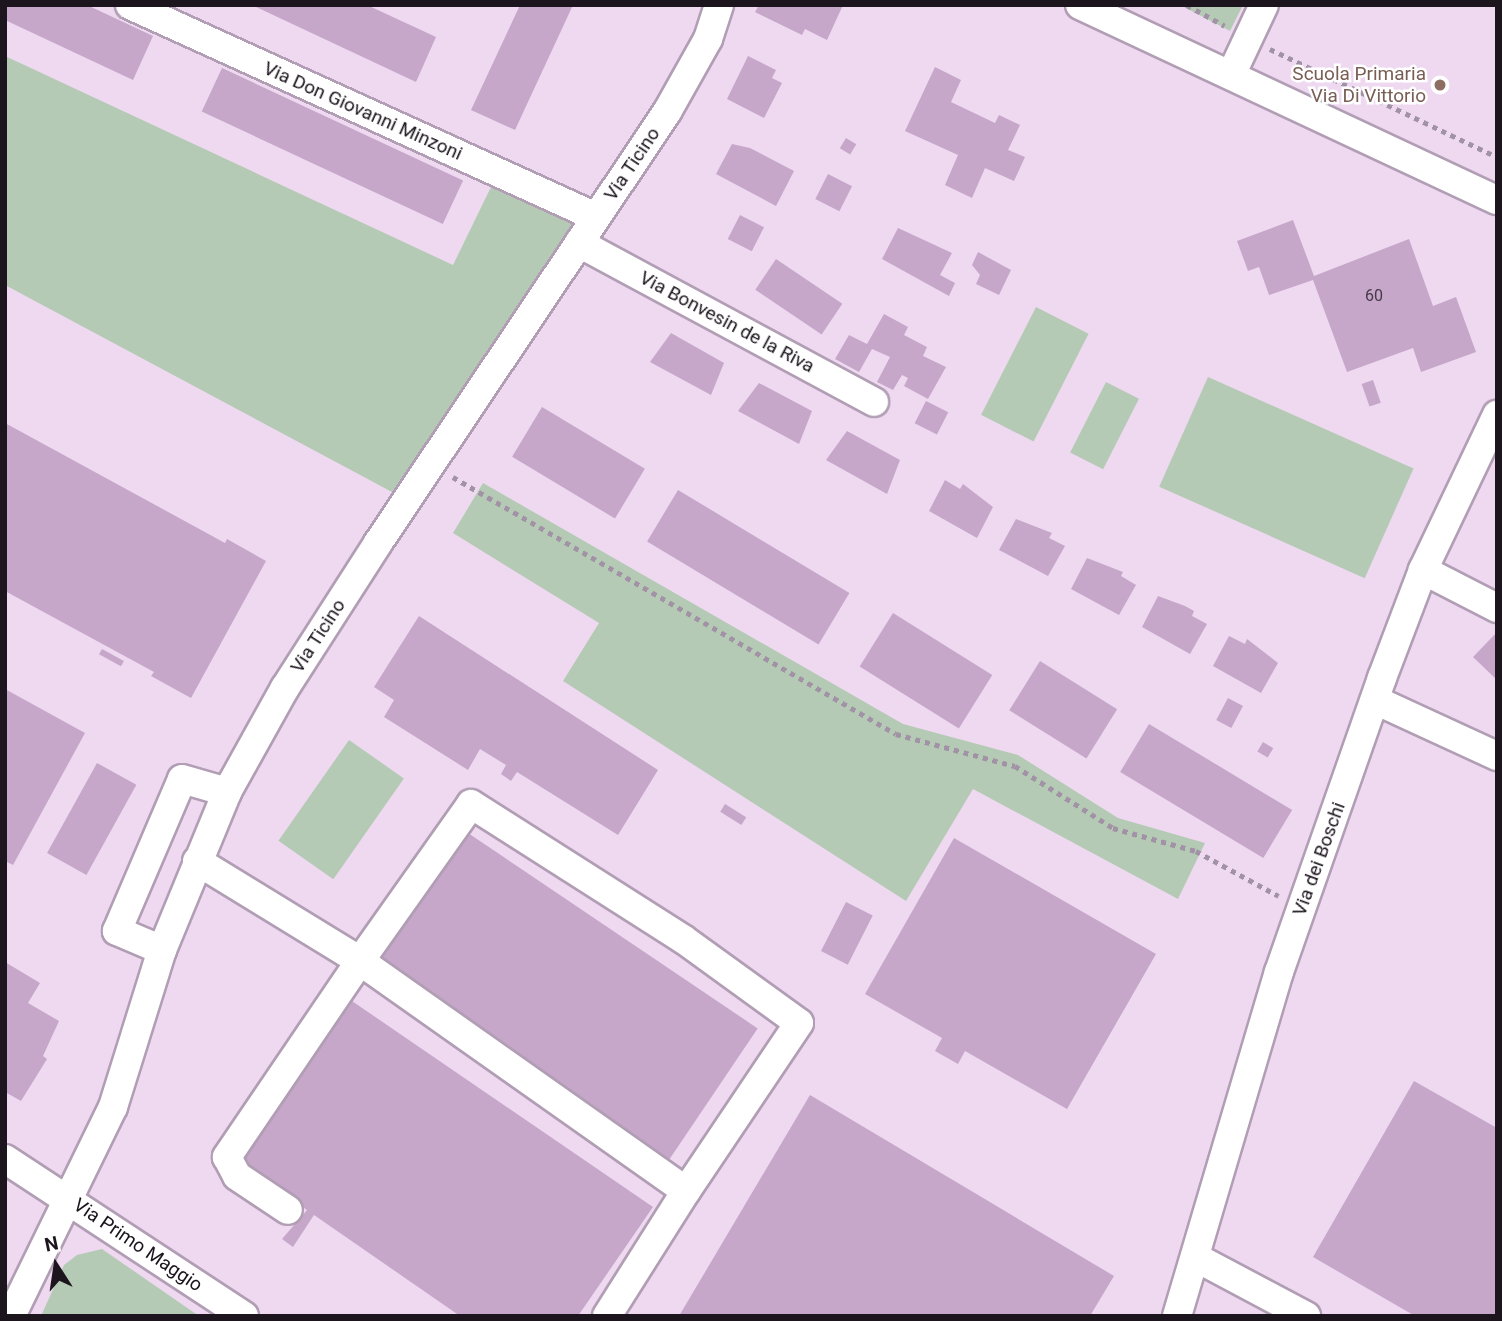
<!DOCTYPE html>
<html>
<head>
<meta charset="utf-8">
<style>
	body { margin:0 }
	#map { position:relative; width:1502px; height:1321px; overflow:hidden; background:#eed9f1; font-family:Roboto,sans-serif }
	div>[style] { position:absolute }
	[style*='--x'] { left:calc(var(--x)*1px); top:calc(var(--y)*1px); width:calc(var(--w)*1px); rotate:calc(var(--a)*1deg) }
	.green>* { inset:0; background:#b5cab5; transform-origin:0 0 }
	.building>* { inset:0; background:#c6a7ca; transform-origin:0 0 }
	.path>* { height:4.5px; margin-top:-2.25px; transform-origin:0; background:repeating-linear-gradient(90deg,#a292a5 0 5px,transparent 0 10px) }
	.roads { filter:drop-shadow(2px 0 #b19eb4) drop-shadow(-2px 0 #b19eb4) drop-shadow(0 2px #b19eb4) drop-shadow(0 -2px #b19eb4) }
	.minor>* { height:28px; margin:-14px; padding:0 14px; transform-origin:14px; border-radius:14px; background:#fff }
	.dots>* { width:19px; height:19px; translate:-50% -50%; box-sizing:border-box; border:4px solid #fff; border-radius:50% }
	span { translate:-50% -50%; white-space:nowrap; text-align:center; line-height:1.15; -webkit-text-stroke:5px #fff; paint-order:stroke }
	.number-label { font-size:16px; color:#463a48 }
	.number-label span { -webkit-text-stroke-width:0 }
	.education-label { font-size:19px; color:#785e54 }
	.right { translate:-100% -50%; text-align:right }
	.street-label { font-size:19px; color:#1c151d }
	.frame { position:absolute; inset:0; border:7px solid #1c151d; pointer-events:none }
	.north { position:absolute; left:21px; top:1230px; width:70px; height:70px; -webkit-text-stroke:5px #fff; paint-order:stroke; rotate:348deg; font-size:19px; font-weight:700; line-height:28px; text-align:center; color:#1c151d }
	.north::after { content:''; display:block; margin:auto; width:24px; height:32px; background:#1c151d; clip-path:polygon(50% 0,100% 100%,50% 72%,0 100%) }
</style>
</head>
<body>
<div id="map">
	<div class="green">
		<div style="clip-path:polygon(1180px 5px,1243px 5px,1230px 31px)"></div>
		<div style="clip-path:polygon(5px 56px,453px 265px,491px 187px,577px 223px,392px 492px,5px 285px)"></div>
		<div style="left:1036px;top:307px;width:59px;height:121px;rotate:27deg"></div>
		<div style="left:1208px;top:377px;width:225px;height:120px;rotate:24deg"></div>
		<div style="left:1106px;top:382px;width:37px;height:79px;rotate:27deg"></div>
		<div style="clip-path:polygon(483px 483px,903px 724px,1018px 755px,1118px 818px,1205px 843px,1178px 899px,973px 789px,906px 901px,563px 681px,599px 623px,453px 533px)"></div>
		<div style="left:349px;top:740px;width:67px;height:123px;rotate:35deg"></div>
		<div style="clip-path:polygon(102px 1249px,199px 1316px,41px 1316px,64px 1265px,77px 1255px)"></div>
	</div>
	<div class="building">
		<div style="clip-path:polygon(5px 5px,87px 5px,153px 36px,133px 80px,5px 20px)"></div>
		<div style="clip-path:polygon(252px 5px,367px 5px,436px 37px,416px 82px)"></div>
		<div style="clip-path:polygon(520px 5px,573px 5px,515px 130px,471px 110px)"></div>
		<div style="clip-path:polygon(759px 5px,843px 5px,827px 40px,805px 29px,802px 35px,755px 12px)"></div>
		<div style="clip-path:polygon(748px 56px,776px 70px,772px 78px,782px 83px,764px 118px,727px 99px)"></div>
		<div style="clip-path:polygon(935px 67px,961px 80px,951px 102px,995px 123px,999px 115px,1020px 125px,1008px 150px,1025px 157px,1014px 181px,985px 168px,972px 198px,945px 185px,958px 155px,905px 131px)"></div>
		<div style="left:222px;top:68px;width:266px;height:48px;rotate:25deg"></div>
		<div style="left:846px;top:138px;width:12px;height:12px;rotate:31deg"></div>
		<div style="clip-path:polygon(732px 144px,750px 148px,794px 171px,776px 206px,716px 174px)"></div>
		<div style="left:828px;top:174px;width:27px;height:28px;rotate:27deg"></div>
		<div style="left:740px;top:215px;width:27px;height:27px;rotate:27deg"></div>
		<div style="clip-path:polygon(1293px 220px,1314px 276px,1409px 239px,1433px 306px,1456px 297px,1476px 352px,1421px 372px,1413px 348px,1347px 372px,1313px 280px,1269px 295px,1259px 267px,1248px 271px,1237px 241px)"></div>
		<div style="clip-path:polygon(898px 228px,952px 253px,940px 275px,955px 283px,949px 296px,882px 259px)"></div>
		<div style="clip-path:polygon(978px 252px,1011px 270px,999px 295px,976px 284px,980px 275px,972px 265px)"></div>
		<div style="left:776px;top:259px;width:80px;height:37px;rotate:34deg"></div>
		<div style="clip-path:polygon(884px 314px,908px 327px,904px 335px,927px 347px,923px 356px,946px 367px,928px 399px,904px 386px,908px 378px,902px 375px,893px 390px,877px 382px,890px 357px,872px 349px,859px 372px,835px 359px,849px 335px,867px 344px)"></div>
		<div style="clip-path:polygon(671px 333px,724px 363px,711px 395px,650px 362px)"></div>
		<div style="left:1373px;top:380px;width:24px;height:12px;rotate:71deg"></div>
		<div style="clip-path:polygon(759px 383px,812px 411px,799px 444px,738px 411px)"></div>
		<div style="left:926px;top:401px;width:25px;height:25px;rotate:27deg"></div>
		<div style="left:542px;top:407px;width:120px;height:58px;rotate:31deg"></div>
		<div style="clip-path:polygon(5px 423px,225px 543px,227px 539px,266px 561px,191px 698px,151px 676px,154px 672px,5px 591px)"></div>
		<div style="clip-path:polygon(847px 431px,900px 460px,887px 494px,826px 460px)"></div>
		<div style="clip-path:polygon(945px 480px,960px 489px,963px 484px,993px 507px,977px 538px,929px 511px)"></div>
		<div style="left:678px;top:490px;width:200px;height:60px;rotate:31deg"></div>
		<div style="clip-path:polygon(1016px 519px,1052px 533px,1049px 538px,1065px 546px,1048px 576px,999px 550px)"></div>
		<div style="clip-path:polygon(1087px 558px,1123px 572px,1121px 576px,1136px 585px,1119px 615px,1071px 589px)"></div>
		<div style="clip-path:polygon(1158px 596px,1185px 606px,1194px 611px,1192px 616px,1207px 624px,1190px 654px,1142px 627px)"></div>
		<div style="left:893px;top:613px;width:117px;height:63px;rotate:32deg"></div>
		<div style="clip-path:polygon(419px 616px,658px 770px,618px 835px,517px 772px,511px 781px,501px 774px,506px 765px,480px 749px,468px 770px,384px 717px,394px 700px,374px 687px)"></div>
		<div style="clip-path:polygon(1497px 632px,1497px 680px,1473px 657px)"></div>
		<div style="clip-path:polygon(1229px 636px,1245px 644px,1247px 639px,1278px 663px,1261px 693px,1213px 666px)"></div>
		<div style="left:102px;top:649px;width:25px;height:6px;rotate:29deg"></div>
		<div style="left:1040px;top:661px;width:91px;height:58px;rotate:32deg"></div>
		<div style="clip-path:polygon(5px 689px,85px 733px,13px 865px,5px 861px)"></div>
		<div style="left:1228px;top:698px;width:17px;height:25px;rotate:28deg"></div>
		<div style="left:1149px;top:724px;width:167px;height:56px;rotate:31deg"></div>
		<div style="left:1263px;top:742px;width:12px;height:11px;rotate:31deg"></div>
		<div style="left:97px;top:763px;width:45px;height:103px;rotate:29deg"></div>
		<div style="left:725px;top:804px;width:25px;height:9px;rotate:32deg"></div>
		<div style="left:465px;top:831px;width:353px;height:158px;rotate:34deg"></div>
		<div style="clip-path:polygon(954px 838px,1156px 954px,1067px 1109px,965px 1051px,958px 1064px,935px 1051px,942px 1038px,865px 994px)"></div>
		<div style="left:846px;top:902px;width:30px;height:55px;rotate:27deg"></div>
		<div style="clip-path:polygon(5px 962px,40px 983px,28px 1003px,59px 1021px,43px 1056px,47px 1059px,21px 1101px,5px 1092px)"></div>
		<div style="clip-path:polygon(349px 999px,653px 1207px,578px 1316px,460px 1316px,314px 1215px,293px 1247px,282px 1239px,307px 1210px,237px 1162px)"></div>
		<div style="clip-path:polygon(1414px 1081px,1497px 1128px,1497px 1316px,1415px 1316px,1313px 1257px)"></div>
		<div style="clip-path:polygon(810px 1095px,1114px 1276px,1090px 1316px,679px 1316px)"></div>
	</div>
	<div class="path">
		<div style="--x:1187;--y:5;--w:43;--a:28.9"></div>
		<div style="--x:1270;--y:49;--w:251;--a:25.4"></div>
		<div style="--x:453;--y:477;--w:512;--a:30.12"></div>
		<div style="--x:896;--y:734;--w:123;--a:15.1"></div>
		<div style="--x:1015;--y:766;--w:116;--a:32.3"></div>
		<div style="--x:1113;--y:828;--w:86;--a:15.5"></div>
		<div style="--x:1196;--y:851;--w:94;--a:28.5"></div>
	</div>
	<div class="roads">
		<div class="minor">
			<div style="--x:130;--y:5;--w:512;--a:24.46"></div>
			<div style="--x:1080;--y:5;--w:460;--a:25.1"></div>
			<div style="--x:1231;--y:75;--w:77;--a:-64.8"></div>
			<div style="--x:579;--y:243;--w:335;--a:28.3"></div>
			<div style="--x:1423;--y:570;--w:83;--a:27.2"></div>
			<div style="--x:1375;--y:700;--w:134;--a:24.7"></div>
			<div style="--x:471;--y:804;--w:251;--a:32.5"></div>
			<div style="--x:683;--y:939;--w:143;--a:35.9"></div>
			<div style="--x:799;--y:1023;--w:202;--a:123.9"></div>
			<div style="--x:686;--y:1191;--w:399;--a:-144.8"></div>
			<div style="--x:360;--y:961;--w:192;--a:-54.7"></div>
			<div style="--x:197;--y:861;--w:191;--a:31.5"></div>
			<div style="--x:360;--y:961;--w:237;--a:124.2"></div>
			<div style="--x:227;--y:1157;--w:21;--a:62"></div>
			<div style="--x:237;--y:1176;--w:61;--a:33.7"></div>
			<div style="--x:162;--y:950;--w:49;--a:-157.1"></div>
			<div style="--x:117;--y:931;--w:165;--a:-66.8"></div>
			<div style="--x:182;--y:779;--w:47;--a:16.1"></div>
			<div style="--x:5;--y:1159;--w:286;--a:33.3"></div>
			<div style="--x:1195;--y:1257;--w:126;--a:28"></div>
			<div style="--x:11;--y:1316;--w:233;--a:-64"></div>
			<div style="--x:113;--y:1107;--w:164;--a:-72.7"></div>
			<div style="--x:162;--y:950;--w:171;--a:-67.6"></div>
			<div style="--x:227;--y:792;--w:119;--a:-60.9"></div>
			<div style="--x:285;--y:688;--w:172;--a:-57.3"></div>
			<div style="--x:378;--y:543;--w:519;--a:-56.16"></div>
			<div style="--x:667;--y:112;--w:84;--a:-60.7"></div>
			<div style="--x:708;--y:39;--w:36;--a:-72"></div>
			<div style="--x:607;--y:1316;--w:148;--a:-57.7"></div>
			<div style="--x:1177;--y:1316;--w:359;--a:-73.5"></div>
			<div style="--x:1279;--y:972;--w:312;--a:-70.7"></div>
			<div style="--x:1382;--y:678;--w:116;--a:-69.2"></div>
			<div style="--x:1423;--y:570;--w:172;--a:-64.5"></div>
		</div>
	</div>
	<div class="dots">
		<div style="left:1440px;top:85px;background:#8d6e63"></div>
	</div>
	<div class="number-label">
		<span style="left:1374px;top:296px">60</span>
	</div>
	<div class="education-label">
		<span class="right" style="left:1426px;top:85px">Scuola Primaria<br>Via Di Vittorio</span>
	</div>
	<div class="street-label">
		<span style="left:363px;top:111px;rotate:24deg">Via Don Giovanni Minzoni</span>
		<span style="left:632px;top:164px;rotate:-56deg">Via Ticino</span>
		<span style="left:727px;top:322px;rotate:28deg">Via Bonvesin de la Riva</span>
		<span style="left:318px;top:636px;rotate:-57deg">Via Ticino</span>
		<span style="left:1319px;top:859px;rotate:-70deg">Via dei Boschi</span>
		<span style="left:138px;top:1245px;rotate:34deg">Via Primo Maggio</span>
	</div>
	<div class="frame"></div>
	<div class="north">N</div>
</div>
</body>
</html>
